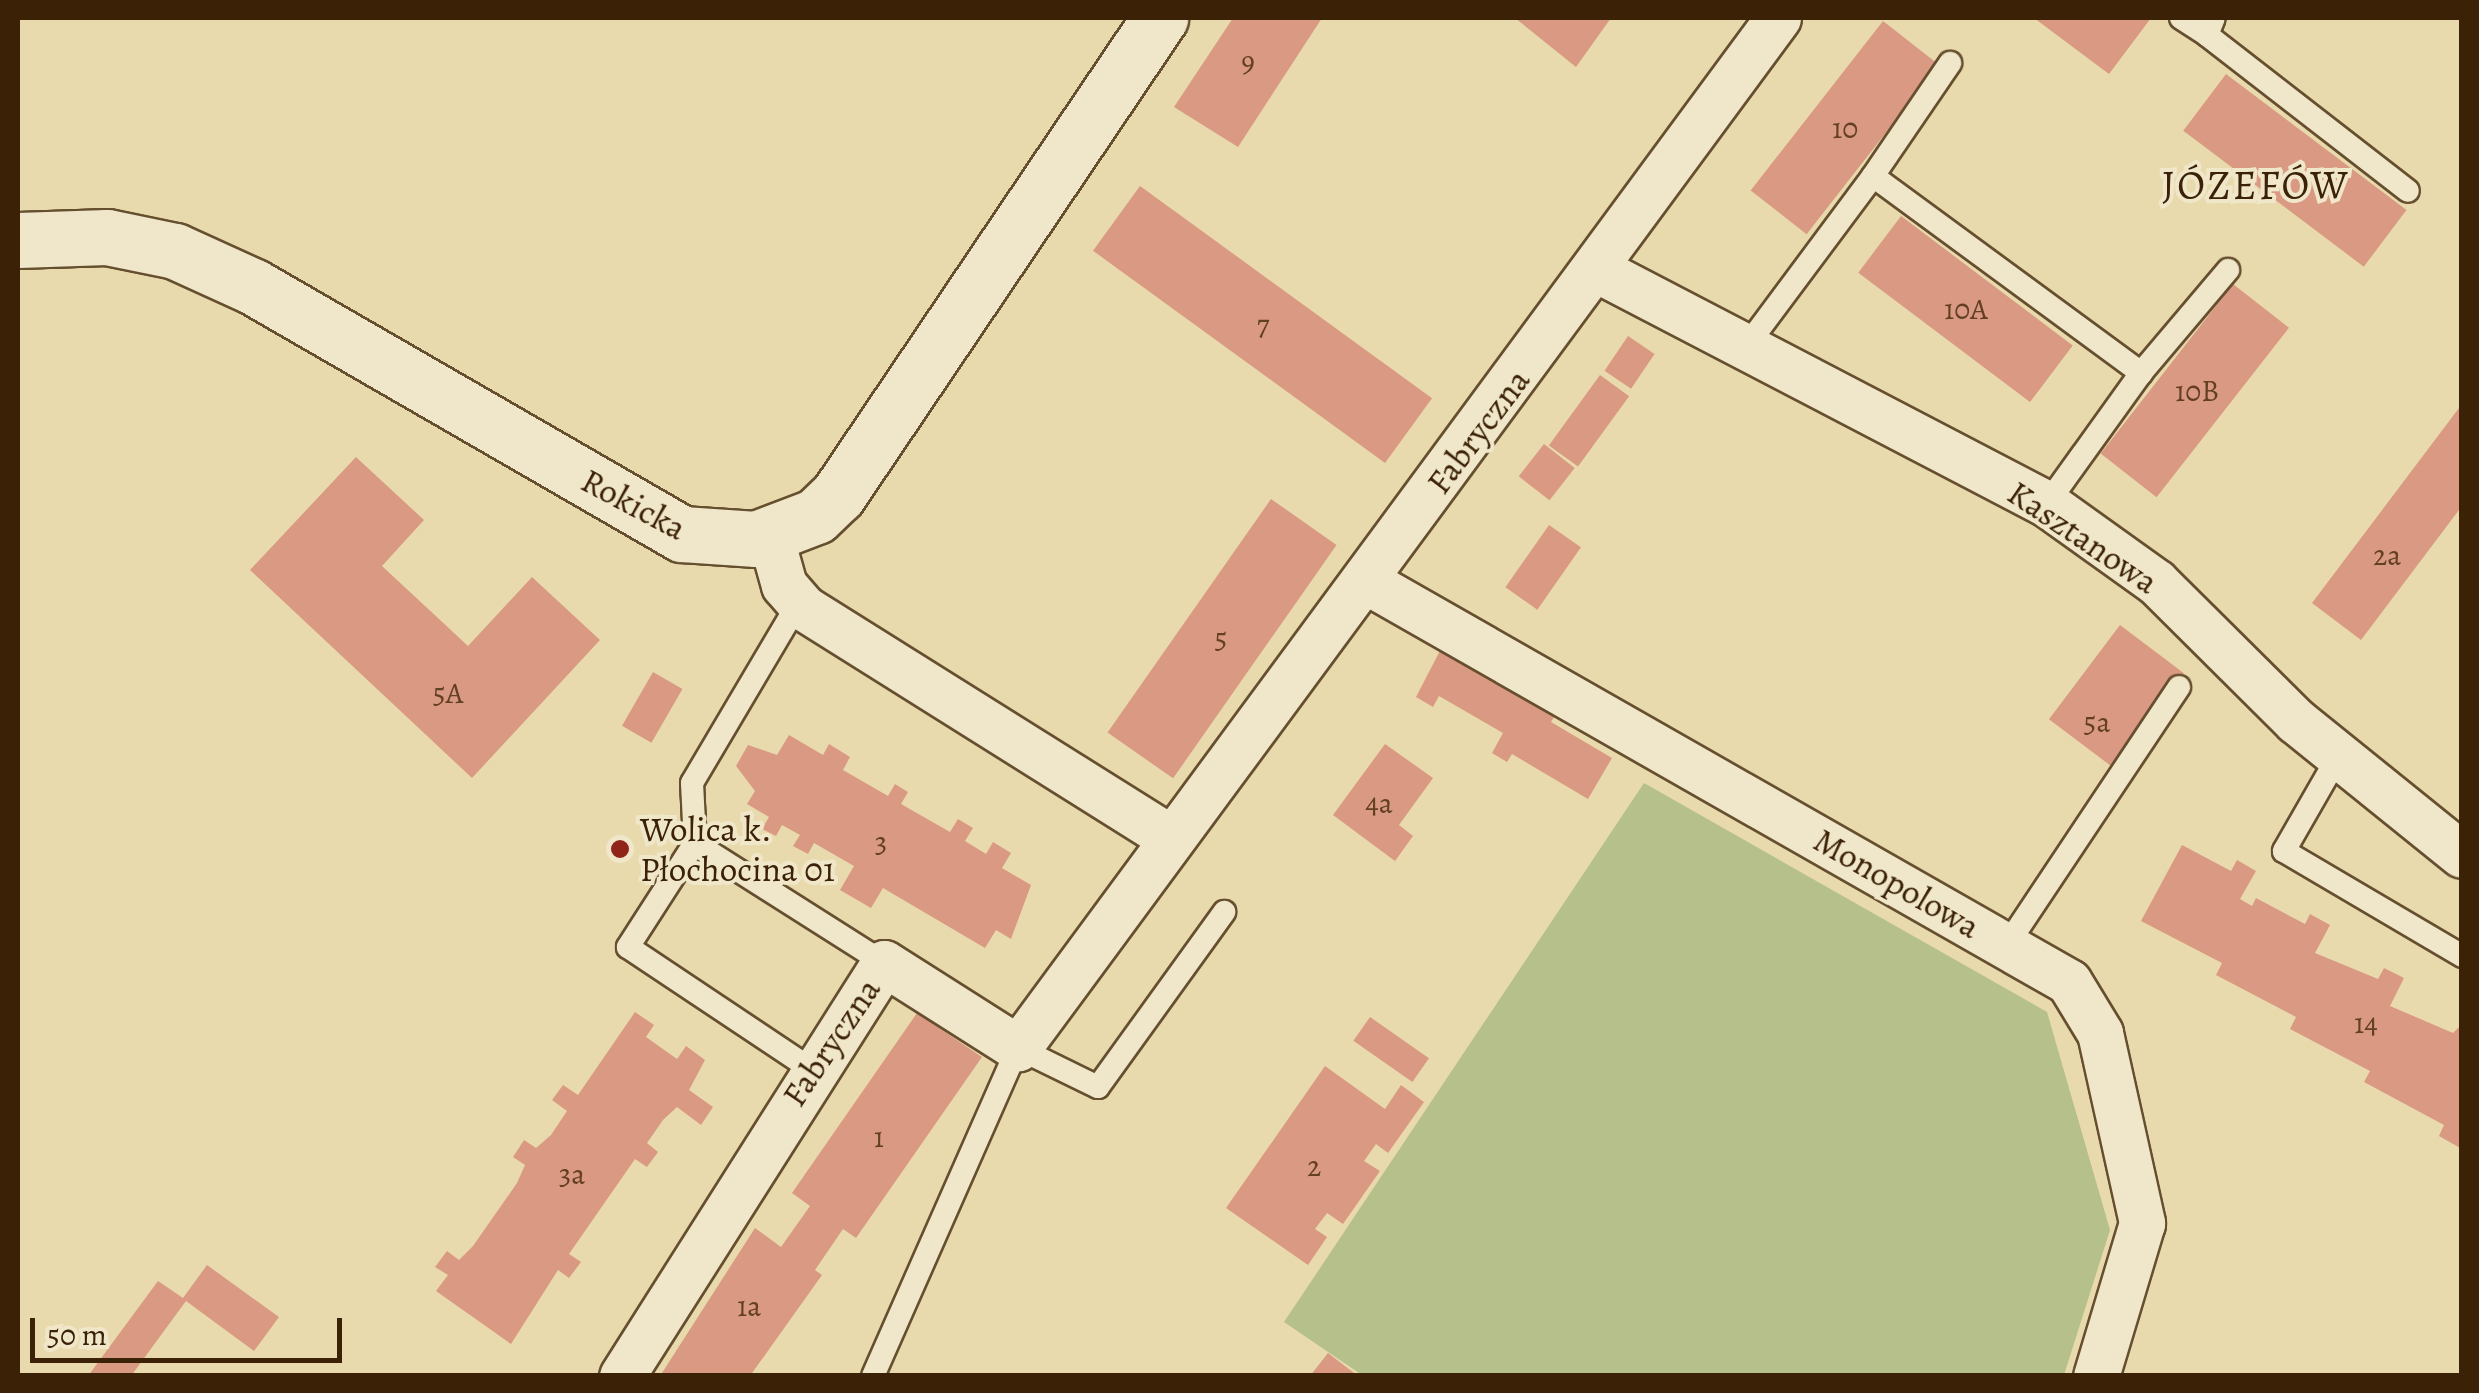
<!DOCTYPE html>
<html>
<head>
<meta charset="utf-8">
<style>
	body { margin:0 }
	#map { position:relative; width:2479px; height:1393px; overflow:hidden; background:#e8daad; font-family:Alegreya,serif }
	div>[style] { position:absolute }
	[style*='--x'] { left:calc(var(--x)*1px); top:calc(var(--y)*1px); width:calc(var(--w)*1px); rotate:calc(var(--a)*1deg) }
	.green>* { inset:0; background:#b5c08a }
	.building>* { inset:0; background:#da9982; transform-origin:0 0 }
	.roads { filter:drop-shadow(2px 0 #664f2f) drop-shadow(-2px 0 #664f2f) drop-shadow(0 2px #664f2f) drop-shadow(0 -2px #664f2f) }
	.lane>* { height:22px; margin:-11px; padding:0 11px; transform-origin:11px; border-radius:11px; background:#f0e7ca }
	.street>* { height:45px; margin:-22.5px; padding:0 22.5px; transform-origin:22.5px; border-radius:22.5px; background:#f0e7ca }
	.secondary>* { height:55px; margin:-27.5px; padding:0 27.5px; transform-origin:27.5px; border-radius:27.5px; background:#f0e7ca }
	.dots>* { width:28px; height:28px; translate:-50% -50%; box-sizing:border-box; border:5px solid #f0e7ca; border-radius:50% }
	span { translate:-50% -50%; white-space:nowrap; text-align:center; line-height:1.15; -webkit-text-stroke:8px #f0e7ca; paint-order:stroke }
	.number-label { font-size:30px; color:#633f24 }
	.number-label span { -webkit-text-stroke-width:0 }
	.street-label { font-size:35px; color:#3b2105 }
	.poi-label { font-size:35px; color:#3b2105 }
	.left { translate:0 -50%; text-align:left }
	.quarter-label { font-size:40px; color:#3b2105; letter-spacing:2.5px }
	.frame { position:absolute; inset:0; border:20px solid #3b2105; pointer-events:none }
	.scale { position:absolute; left:30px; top:1318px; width:312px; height:45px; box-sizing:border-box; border:5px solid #3b2105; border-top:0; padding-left:12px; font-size:30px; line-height:35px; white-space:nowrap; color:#3b2105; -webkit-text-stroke:8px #f0e7ca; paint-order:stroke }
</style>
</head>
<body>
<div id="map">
	<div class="green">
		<div style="clip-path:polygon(1644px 783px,2047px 1012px,2110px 1230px,2064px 1375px,1362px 1375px,1284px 1322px)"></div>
	</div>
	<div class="building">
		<div style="clip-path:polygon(1233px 18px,1322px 18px,1238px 147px,1174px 107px)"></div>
		<div style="clip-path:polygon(1515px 18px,1611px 18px,1576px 67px)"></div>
		<div style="clip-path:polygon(2034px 18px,2151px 18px,2109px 74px)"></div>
		<div style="left:1883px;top:21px;width:71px;height:215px;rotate:38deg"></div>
		<div style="left:2226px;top:74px;width:226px;height:71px;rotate:37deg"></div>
		<div style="left:1140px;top:186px;width:361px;height:80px;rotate:36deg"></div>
		<div style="left:1901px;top:216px;width:215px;height:71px;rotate:37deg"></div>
		<div style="left:2233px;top:284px;width:71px;height:215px;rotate:38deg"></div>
		<div style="left:1628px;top:336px;width:32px;height:42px;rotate:34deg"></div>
		<div style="left:1600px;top:375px;width:36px;height:87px;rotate:36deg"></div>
		<div style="clip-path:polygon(2462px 404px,2462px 506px,2361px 640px,2312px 603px)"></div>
		<div style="left:1544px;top:444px;width:39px;height:41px;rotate:38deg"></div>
		<div style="clip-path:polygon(356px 457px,424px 520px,382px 566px,468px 646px,532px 577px,600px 640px,472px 778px,250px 570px)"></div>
		<div style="left:1271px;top:499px;width:80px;height:285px;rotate:35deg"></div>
		<div style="left:1549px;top:525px;width:39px;height:76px;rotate:35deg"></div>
		<div style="left:2120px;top:625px;width:80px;height:118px;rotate:37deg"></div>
		<div style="clip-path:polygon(1444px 643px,1558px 710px,1551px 722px,1612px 758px,1588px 799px,1512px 754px,1507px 762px,1492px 753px,1503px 733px,1439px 696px,1433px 707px,1416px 697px)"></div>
		<div style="left:653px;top:672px;width:34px;height:62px;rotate:30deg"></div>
		<div style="clip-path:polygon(789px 735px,823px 755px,829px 744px,850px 757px,843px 770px,888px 796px,895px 784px,908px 792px,901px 804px,950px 832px,958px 819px,973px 828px,965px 841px,986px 854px,993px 842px,1011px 853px,1002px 868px,1031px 885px,1011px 939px,996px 930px,985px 948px,883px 888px,871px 908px,840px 890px,854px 866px,814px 843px,808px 854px,793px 846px,800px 835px,782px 825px,776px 836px,762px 829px,769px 817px,747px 804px,755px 791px,736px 766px,748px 745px,777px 755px)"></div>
		<div style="clip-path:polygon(1385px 744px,1433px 778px,1399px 825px,1413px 836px,1395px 861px,1333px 815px)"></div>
		<div style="clip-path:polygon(2182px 845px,2231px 871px,2237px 860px,2256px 871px,2240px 899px,2252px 906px,2256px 898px,2305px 924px,2310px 914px,2330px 925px,2315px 953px,2378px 979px,2384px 968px,2404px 978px,2390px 1006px,2453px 1033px,2462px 1024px,2462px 1149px,2439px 1136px,2444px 1125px,2364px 1082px,2370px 1071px,2290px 1029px,2296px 1017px,2216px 975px,2222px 963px,2141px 921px)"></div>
		<div style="clip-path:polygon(635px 1012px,654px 1025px,646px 1037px,677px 1059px,686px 1046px,705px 1060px,689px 1090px,713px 1107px,701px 1125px,677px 1107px,663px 1120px,647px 1143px,658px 1152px,647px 1167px,635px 1159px,569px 1254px,581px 1262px,569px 1278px,558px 1270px,511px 1344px,436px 1291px,448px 1275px,435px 1267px,447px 1251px,459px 1260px,473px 1246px,517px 1183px,525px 1165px,513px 1157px,524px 1140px,536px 1148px,551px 1135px,567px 1111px,552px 1100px,563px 1085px,578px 1095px)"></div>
		<div style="clip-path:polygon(917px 1013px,982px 1057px,856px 1238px,843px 1229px,815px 1270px,822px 1275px,750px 1376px,660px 1376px,755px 1228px,781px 1247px,810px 1206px,792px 1193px)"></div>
		<div style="left:1370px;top:1017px;width:72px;height:29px;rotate:35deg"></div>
		<div style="clip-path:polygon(1325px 1066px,1385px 1109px,1401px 1085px,1424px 1102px,1388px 1153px,1376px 1144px,1364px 1161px,1380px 1171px,1343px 1224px,1327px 1213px,1315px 1229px,1327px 1237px,1308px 1265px,1226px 1208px)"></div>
		<div style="clip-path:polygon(207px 1265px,279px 1317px,254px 1351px,186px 1301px,131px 1376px,88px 1376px,158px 1281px,183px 1298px)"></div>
		<div style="clip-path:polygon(1328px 1353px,1358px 1376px,1310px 1376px)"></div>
	</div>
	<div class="roads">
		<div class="lane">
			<div style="--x:2181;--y:18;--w:31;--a:33"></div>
			<div style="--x:2207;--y:35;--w:18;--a:-68"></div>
			<div style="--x:2207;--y:35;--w:254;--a:37.8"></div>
			<div style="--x:1873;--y:176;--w:137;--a:-55.7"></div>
			<div style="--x:1745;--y:348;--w:214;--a:-53.3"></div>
			<div style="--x:1873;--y:176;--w:333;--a:36.3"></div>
			<div style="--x:2141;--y:373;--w:161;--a:125.7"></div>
			<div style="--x:2141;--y:373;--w:135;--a:-49.8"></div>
			<div style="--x:799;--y:602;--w:210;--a:120.6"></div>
			<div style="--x:692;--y:783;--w:60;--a:87.1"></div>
			<div style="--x:695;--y:843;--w:124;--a:122.8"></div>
			<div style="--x:628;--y:947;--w:220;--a:33.7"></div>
			<div style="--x:2339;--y:755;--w:111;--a:119.8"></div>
			<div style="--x:2284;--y:851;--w:207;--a:30.5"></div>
			<div style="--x:695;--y:843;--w:224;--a:32.4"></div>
			<div style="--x:2007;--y:945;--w:310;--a:-56.3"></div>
			<div style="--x:873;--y:1376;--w:359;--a:-66.2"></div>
			<div style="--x:1018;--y:1048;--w:89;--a:26"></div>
			<div style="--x:1098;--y:1087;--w:216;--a:-54.2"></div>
		</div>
		<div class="street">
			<div style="--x:1596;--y:269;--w:509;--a:27.52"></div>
			<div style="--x:2047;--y:504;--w:134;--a:35.6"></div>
			<div style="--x:2156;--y:582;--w:197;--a:44.8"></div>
			<div style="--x:2296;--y:721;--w:213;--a:38.9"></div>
			<div style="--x:770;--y:535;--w:52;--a:74.4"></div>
			<div style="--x:784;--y:585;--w:30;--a:49"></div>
			<div style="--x:804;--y:608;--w:429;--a:32.1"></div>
			<div style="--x:1366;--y:581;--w:809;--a:29.7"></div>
			<div style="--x:2069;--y:982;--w:60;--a:58.7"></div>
			<div style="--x:2100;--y:1033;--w:195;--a:77.5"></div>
			<div style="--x:2142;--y:1223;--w:160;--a:106.7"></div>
			<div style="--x:622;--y:1376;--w:489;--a:-57.6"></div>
			<div style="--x:884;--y:963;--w:159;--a:32.4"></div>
			<div style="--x:1018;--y:1048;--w:1280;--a:-53.58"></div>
		</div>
		<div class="secondary">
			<div style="--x:18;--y:240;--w:89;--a:-1.9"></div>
			<div style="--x:107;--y:237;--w:69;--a:11.6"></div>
			<div style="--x:175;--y:251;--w:87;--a:24.5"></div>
			<div style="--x:254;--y:287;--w:494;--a:30"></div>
			<div style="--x:682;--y:534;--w:74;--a:3.9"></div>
			<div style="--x:756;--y:539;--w:64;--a:-21"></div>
			<div style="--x:816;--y:516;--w:30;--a:-44"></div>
			<div style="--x:838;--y:495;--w:576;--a:-55.98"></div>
		</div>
	</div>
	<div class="dots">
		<div style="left:620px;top:849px;background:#8f2418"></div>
	</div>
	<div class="number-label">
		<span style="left:1248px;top:62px">9</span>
		<span style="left:1845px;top:128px">10</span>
		<span style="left:1966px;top:309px">10A</span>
		<span style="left:1263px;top:325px">7</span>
		<span style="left:2197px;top:391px">10B</span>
		<span style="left:2387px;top:555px">2a</span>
		<span style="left:1221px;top:638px">5</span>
		<span style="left:448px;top:693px">5A</span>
		<span style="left:2097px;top:722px">5a</span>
		<span style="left:1379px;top:803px">4a</span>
		<span style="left:881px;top:842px">3</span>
		<span style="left:2366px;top:1023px">14</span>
		<span style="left:879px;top:1137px">1</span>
		<span style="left:1314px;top:1166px">2</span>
		<span style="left:572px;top:1174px">3a</span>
		<span style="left:749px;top:1306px">1a</span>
	</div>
	<div class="street-label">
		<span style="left:1478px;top:431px;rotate:-53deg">Fabryczna</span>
		<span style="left:634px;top:504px;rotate:28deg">Rokicka</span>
		<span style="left:2083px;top:537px;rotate:34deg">Kasztanowa</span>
		<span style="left:1897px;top:883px;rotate:30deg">Monopolowa</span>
		<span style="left:831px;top:1042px;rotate:-56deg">Fabryczna</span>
	</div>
	<div class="poi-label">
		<span class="left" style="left:640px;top:849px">Wolica k.<br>Płochocina 01</span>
	</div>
	<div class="quarter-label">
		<span style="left:2256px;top:186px">JÓZEFÓW</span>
	</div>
	<div class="frame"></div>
	<div class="scale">50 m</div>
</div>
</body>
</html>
